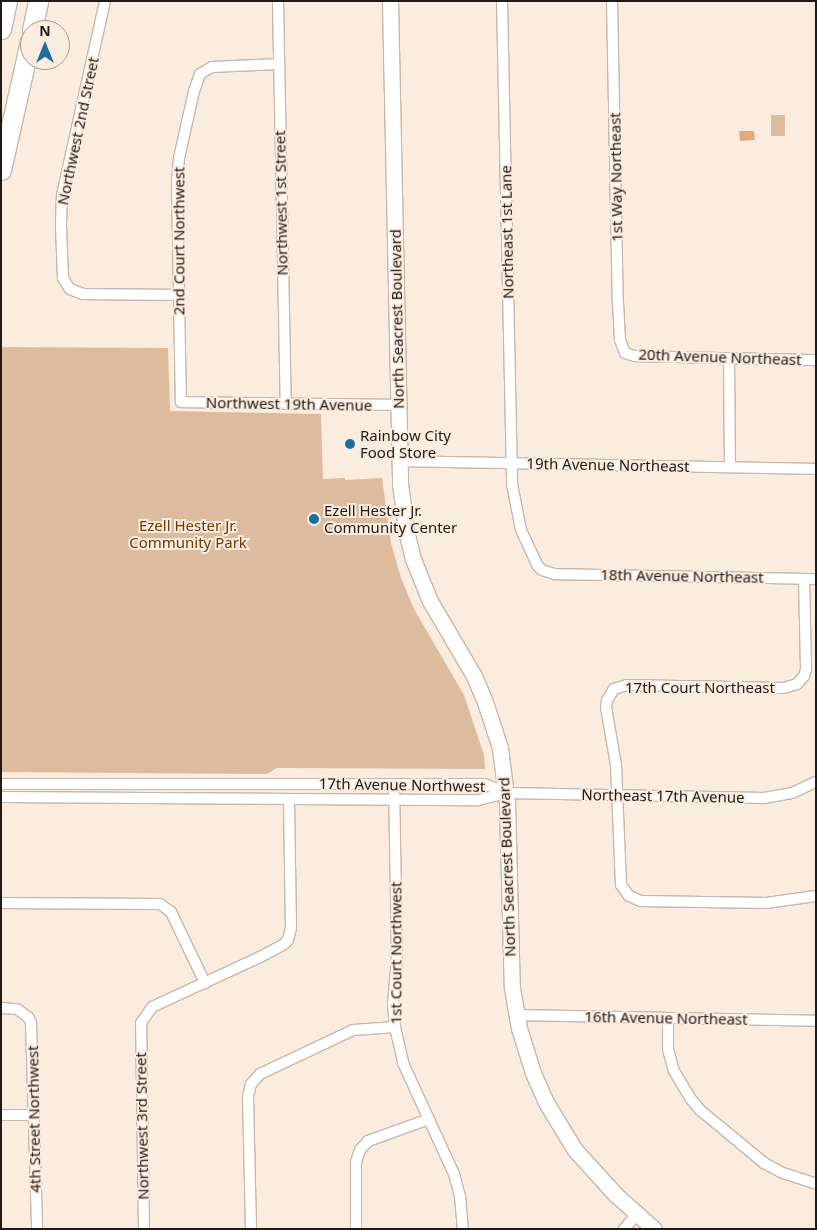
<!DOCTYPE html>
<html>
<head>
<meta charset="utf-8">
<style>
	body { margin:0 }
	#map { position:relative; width:817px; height:1230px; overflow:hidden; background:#fbece0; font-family:"Noto Sans",sans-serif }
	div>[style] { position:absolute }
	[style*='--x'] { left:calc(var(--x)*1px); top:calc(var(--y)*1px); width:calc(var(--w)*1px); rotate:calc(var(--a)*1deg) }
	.green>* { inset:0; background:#ddbb9f; transform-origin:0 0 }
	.water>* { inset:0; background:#e2ab7d }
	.roads { filter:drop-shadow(1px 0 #c5b7ab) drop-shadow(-1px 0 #c5b7ab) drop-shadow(0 1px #c5b7ab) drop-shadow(0 -1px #c5b7ab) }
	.street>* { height:10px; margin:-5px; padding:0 5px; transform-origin:5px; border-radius:5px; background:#fff }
	.secondary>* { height:15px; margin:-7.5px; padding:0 7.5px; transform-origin:7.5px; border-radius:7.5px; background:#fff }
	.highway>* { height:19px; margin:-9.5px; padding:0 9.5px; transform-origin:9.5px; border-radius:9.5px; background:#fff }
	.dots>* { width:14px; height:14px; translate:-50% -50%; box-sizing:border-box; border:2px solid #fbece0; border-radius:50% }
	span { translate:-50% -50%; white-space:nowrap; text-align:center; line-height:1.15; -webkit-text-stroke:4px #fbece0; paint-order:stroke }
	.street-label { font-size:15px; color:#201a16 }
	.poi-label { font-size:15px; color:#201a16 }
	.left { translate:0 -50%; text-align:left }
	.park-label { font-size:15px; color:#6c3a00 }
	.frame { position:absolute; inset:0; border:2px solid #201a16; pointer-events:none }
	.north { position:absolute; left:20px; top:20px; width:50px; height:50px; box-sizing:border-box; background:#fbece0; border:1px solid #a3988f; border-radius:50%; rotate:0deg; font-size:14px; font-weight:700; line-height:20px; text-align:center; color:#201a16 }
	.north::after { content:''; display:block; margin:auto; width:18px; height:22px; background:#1b6d9e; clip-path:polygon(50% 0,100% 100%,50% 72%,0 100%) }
</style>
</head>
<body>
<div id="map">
	<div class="green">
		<div style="left:785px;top:115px;width:21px;height:14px;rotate:90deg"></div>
		<div style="clip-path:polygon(1px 347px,168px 348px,170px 411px,321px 414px,323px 479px,345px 478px,345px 480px,382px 478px,391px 543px,401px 578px,414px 609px,464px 695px,484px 755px,485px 769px,277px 768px,267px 774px,1px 772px)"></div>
	</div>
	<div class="water">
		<div style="clip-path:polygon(739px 131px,754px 131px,755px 140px,740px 141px)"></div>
	</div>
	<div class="roads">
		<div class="street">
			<div style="--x:105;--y:1;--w:199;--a:102.5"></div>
			<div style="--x:62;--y:195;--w:31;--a:92"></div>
			<div style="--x:61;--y:226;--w:52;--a:87.8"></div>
			<div style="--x:63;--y:278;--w:13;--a:58"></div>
			<div style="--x:70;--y:289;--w:14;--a:21"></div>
			<div style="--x:83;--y:294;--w:95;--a:0.6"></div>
			<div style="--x:278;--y:1;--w:403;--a:88.9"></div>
			<div style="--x:502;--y:1;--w:483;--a:88.8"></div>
			<div style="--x:512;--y:484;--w:47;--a:78.9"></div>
			<div style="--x:521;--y:530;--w:38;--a:65"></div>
			<div style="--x:537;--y:565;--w:7;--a:45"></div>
			<div style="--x:542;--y:570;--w:13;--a:18"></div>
			<div style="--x:554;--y:574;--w:262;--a:1.1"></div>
			<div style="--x:612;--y:1;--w:301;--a:88.9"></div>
			<div style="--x:618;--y:302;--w:38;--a:87"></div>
			<div style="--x:620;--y:340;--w:14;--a:69"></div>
			<div style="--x:625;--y:353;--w:10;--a:17"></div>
			<div style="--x:635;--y:356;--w:181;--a:1.3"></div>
			<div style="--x:279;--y:64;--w:67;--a:177.4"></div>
			<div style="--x:212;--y:67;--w:14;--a:150"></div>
			<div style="--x:200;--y:74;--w:18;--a:109"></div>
			<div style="--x:194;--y:91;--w:69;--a:102.6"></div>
			<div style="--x:179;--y:158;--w:23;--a:95"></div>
			<div style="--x:177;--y:181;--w:221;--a:89"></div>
			<div style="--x:181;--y:402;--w:217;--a:0.8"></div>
			<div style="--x:729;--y:358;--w:109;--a:89.5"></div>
			<div style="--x:399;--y:461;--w:417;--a:1.1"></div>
			<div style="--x:804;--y:579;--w:90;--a:88.7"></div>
			<div style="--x:806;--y:669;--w:7;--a:106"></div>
			<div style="--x:804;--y:676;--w:11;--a:131"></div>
			<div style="--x:797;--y:684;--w:14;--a:163"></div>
			<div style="--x:784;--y:688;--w:157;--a:-178.9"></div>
			<div style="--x:627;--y:685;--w:14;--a:163"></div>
			<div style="--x:614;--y:689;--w:13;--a:122"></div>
			<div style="--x:607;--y:700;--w:7;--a:98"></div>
			<div style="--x:606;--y:707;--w:59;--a:80.2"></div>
			<div style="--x:616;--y:765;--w:120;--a:87.6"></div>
			<div style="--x:621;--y:885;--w:14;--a:54"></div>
			<div style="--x:629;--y:896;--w:13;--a:23"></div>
			<div style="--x:641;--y:901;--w:125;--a:0.9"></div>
			<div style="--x:766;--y:903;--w:50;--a:-8"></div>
			<div style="--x:1;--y:784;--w:483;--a:0"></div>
			<div style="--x:484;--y:784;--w:25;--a:21"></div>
			<div style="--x:394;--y:784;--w:173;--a:89"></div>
			<div style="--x:397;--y:957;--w:47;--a:94.9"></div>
			<div style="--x:393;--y:1004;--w:23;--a:85"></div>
			<div style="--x:395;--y:1027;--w:37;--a:77"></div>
			<div style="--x:403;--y:1063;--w:122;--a:65.3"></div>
			<div style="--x:454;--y:1174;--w:23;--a:75"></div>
			<div style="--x:460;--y:1196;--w:33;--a:85"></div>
			<div style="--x:1;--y:797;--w:477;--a:0.4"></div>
			<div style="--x:478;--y:800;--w:30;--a:-14"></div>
			<div style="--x:507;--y:793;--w:257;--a:1.1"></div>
			<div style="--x:764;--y:798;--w:28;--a:-10"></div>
			<div style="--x:792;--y:793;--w:26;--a:-25"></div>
			<div style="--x:1;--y:903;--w:159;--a:0.4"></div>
			<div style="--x:160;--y:904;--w:14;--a:36"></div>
			<div style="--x:171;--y:912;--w:79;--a:64.4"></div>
			<div style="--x:1;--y:1008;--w:16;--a:4"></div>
			<div style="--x:17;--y:1009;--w:14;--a:36"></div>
			<div style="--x:28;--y:1017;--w:7;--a:63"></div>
			<div style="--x:31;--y:1023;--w:206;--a:88.3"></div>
			<div style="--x:516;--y:1015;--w:300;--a:1.1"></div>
			<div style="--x:668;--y:1018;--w:31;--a:90"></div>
			<div style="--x:668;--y:1049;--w:23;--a:75"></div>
			<div style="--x:674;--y:1071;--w:31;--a:59"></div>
			<div style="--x:690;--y:1098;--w:16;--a:50"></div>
			<div style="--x:700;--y:1110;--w:83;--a:39.6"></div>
			<div style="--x:764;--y:1163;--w:21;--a:28"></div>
			<div style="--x:783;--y:1173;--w:35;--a:18"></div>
			<div style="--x:1;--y:1115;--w:33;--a:0"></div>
			<div style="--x:144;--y:1229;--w:206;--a:-90.8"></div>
			<div style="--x:141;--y:1023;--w:19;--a:-55"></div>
			<div style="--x:152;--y:1007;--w:119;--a:-24.8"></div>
			<div style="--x:260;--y:957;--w:26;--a:-28"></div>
			<div style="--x:283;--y:945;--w:7;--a:-45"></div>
			<div style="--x:288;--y:940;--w:12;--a:-76"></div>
			<div style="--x:291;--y:928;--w:129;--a:-90.9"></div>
			<div style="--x:251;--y:1229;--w:133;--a:-91.3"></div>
			<div style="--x:248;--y:1096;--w:12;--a:-76"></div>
			<div style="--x:251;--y:1084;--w:13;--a:-48"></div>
			<div style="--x:260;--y:1074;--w:103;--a:-25.3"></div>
			<div style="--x:353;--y:1030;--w:42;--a:-4.1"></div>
			<div style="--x:356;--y:1229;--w:67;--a:-90"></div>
			<div style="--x:356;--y:1162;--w:13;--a:-72"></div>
			<div style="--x:360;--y:1150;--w:12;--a:-48"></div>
			<div style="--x:368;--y:1141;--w:65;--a:-19.8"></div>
			<div style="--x:624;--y:1229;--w:20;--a:-49"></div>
		</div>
		<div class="secondary">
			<div style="--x:390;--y:1;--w:483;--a:88.8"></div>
			<div style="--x:400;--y:484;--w:51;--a:82.2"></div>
			<div style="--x:407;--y:535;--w:25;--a:76"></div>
			<div style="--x:413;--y:559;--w:45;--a:68"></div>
			<div style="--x:430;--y:601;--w:87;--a:59.6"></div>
			<div style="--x:474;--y:676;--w:25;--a:67"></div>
			<div style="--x:484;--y:699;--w:52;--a:71.9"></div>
			<div style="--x:500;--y:748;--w:55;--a:82.7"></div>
			<div style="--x:507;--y:803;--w:185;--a:88.5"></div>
			<div style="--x:512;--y:988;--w:41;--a:80.1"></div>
			<div style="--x:519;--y:1028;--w:47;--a:72.7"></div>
			<div style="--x:533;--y:1073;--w:34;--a:66"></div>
			<div style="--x:547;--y:1104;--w:54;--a:58.7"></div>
			<div style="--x:575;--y:1150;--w:61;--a:47.7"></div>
			<div style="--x:616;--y:1195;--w:51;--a:41.8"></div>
		</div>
		<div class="highway">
			<div style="--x:1;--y:29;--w:29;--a:-78"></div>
			<div style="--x:32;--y:30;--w:30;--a:-78"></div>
			<div style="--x:1;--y:170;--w:132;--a:-77.3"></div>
		</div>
	</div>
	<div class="dots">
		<div style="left:350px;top:444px;background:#1b6d9e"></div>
		<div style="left:314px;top:519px;background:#1b6d9e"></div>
	</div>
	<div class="street-label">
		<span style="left:78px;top:131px;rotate:-78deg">Northwest 2nd Street</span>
		<span style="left:616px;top:177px;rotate:-91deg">1st Way Northeast</span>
		<span style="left:281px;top:203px;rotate:-91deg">Northwest 1st Street</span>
		<span style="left:507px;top:232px;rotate:-91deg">Northeast 1st Lane</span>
		<span style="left:179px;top:241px;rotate:-90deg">2nd Court Northwest</span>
		<span style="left:397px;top:319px;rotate:-91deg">North Seacrest Boulevard</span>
		<span style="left:720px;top:357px;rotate:2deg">20th Avenue Northeast</span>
		<span style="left:289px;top:404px;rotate:1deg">Northwest 19th Avenue</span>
		<span style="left:608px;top:465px;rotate:1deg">19th Avenue Northeast</span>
		<span style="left:682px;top:576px;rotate:1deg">18th Avenue Northeast</span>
		<span style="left:700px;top:688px">17th Court Northeast</span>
		<span style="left:402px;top:785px;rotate:1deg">17th Avenue Northwest</span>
		<span style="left:663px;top:796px;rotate:1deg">Northeast 17th Avenue</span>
		<span style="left:507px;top:867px;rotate:-92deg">North Seacrest Boulevard</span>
		<span style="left:396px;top:953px;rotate:-90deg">1st Court Northwest</span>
		<span style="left:666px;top:1018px;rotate:1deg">16th Avenue Northeast</span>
		<span style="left:34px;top:1119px;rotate:-91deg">4th Street Northwest</span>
		<span style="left:142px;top:1126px;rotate:-91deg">Northwest 3rd Street</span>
	</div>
	<div class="poi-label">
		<span class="left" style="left:360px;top:444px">Rainbow City<br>Food Store</span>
		<span class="left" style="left:324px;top:519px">Ezell Hester Jr.<br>Community Center</span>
	</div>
	<div class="park-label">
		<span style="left:188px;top:534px">Ezell Hester Jr.<br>Community Park</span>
	</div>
	<div class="frame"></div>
	<div class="north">N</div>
</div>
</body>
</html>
